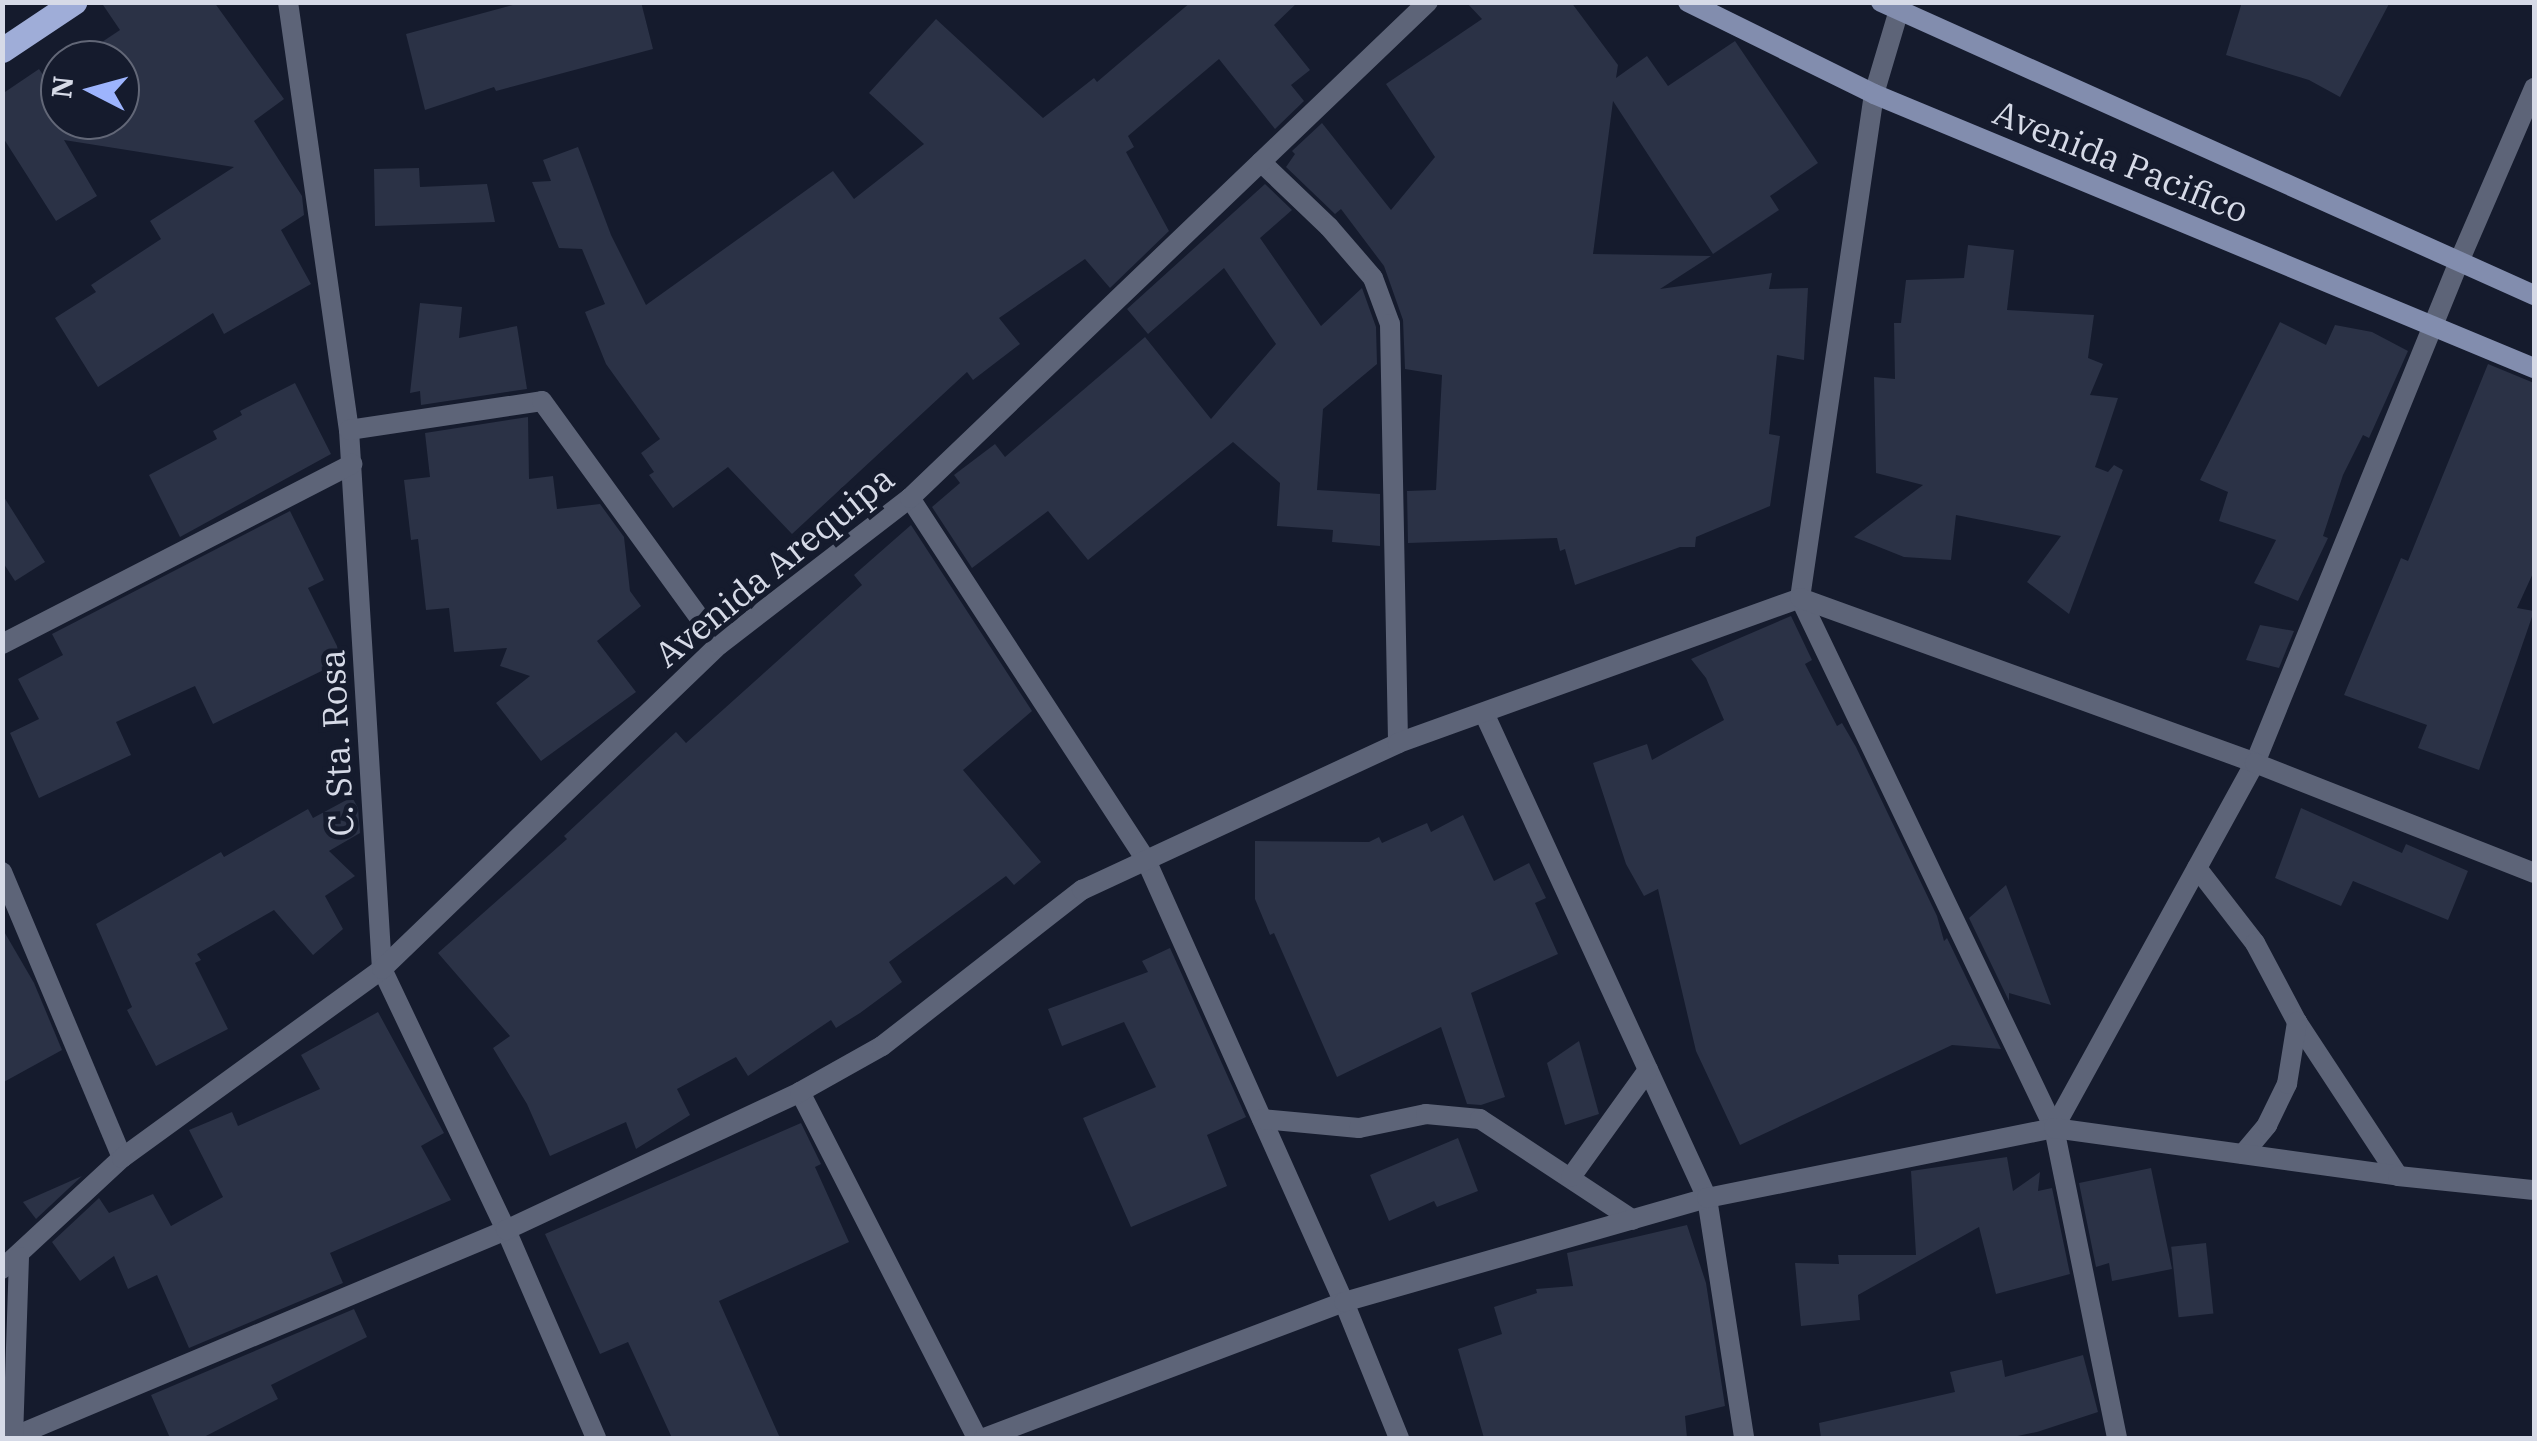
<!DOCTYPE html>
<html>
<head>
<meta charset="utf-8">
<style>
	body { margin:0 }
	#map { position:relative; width:2537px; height:1441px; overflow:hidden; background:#151b2d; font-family:"IBM Plex Serif",serif }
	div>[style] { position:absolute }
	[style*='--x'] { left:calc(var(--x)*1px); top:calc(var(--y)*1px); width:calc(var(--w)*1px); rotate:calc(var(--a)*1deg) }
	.building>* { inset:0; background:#2b3246; transform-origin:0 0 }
	.minor>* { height:20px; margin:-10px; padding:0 10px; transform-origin:10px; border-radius:10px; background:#5d6478 }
	.secondary>* { height:20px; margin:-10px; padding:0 10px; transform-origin:10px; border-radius:10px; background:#828dae }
	.primary>* { height:25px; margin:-12.5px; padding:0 12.5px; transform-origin:12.5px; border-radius:12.5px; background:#9fadd8 }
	span { translate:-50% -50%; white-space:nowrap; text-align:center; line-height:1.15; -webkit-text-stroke:10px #151b2d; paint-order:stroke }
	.street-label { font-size:35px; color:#d6dae7 }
	.frame { position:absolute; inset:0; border:5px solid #d6dae7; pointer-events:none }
	.north { position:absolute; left:40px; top:40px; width:100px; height:100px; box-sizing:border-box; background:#151b2d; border:2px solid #626777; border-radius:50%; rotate:276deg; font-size:28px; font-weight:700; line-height:40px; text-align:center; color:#d6dae7 }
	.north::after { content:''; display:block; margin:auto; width:35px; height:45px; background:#9db4fd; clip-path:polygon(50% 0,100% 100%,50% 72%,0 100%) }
</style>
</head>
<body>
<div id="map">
	<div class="building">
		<div style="clip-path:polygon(101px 2px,214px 2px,284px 99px,254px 121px,302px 196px,304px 215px,281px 230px,311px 284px,224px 334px,213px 313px,98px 387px,55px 318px,96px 292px,91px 285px,161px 239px,150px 221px,234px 167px,64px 140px,97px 196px,56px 221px,2px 136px,2px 94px,39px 69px,46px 79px,60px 70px,60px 120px,120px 120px,120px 60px,75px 60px,120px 30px)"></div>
		<div style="clip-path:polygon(524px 2px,641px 2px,653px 49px,496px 91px,494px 87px,425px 110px,406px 34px)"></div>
		<div style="clip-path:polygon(1191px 2px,1298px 2px,1274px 25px,1310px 70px,1291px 85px,1304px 101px,1275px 129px,1219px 59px,1128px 136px,1134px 147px,1126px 152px,1169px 231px,1110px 288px,1085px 259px,999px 318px,1020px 344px,973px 380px,967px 372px,792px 534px,728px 467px,673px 508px,649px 475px,654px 472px,641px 453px,660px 439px,606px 364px,585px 312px,605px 304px,582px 249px,559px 248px,532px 182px,551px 181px,543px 160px,578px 147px,611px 235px,646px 305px,833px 171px,854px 199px,924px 144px,869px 93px,936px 19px,1043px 118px,1094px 78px,1097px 82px)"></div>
		<div style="clip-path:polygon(1466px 2px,1571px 2px,1618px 65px,1616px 78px,1647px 56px,1668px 86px,1735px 41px,1818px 163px,1770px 196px,1779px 210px,1713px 254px,1613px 101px,1593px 254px,1711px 256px,1660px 289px,1772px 273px,1769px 289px,1808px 288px,1804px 360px,1777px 355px,1769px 434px,1780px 436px,1770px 506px,1696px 537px,1695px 547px,1680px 547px,1575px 585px,1565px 549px,1560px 551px,1557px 538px,1408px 543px,1407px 491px,1436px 490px,1442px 375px,1405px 369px,1403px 320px,1384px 266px,1341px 209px,1335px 214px,1286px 167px,1295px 154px,1292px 151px,1322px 123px,1391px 210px,1435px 157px,1386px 84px,1482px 19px)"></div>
		<div style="clip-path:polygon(2242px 2px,2390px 2px,2340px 97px,2309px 80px,2226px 55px)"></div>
		<div style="clip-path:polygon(419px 168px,420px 187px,487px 184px,495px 222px,375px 226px,374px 169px)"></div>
		<div style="clip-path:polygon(1265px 184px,1292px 210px,1260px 238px,1321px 326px,1362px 288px,1376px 327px,1377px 364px,1323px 409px,1317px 490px,1380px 494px,1380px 546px,1332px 542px,1333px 530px,1277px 526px,1280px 483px,1233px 442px,1088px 560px,1048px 511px,972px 568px,932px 507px,960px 483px,954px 475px,995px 444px,1005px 457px,1145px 337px,1211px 419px,1276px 344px,1224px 268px,1148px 334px,1127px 309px)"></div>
		<div style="clip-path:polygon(1968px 245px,2014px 250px,2007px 310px,2094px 315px,2088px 358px,2103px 364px,2090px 395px,2118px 398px,2095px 467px,2108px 472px,2114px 465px,2123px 470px,2069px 614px,2027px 582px,2061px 536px,1956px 515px,1951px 560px,1904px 557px,1854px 537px,1923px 485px,1876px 473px,1874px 377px,1895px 379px,1894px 323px,1901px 323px,1906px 280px,1964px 278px)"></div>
		<div style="clip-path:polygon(420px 303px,462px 307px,459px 338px,517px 326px,527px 389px,421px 405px,420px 391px,410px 393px)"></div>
		<div style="clip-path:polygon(2280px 322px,2326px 345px,2335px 325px,2372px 332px,2408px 351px,2369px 438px,2363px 435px,2343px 475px,2323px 536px,2328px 538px,2298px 601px,2254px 583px,2276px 540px,2219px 521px,2228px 492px,2200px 480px)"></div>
		<div style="clip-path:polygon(2488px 364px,2534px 383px,2534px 571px,2517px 608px,2534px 611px,2479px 770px,2418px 748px,2427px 725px,2344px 695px,2401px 558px,2408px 561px)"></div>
		<div style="clip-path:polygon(295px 383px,331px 454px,180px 537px,149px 475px,217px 439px,213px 431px,242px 415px,240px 411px)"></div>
		<div style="clip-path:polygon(528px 417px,529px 479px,553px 476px,557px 509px,600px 504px,624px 537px,630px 591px,641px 606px,597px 641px,636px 692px,541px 761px,496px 703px,530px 676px,500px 666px,507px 648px,454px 652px,449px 608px,426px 610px,418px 539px,411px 540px,404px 480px,430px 477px,425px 433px)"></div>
		<div style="clip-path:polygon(2px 494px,45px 562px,15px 581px,2px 561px)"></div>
		<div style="clip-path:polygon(290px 511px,324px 580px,308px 588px,344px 660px,213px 724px,195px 686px,116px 722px,131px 755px,39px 798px,10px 733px,39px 719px,18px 679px,63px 655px,52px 634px)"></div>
		<div style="clip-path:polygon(911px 525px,1032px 711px,963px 770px,1041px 862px,1014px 885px,1006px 876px,889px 962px,902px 982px,860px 1013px,836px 1028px,831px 1020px,748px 1076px,736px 1057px,677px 1089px,690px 1115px,636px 1149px,626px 1122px,550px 1156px,527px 1104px,493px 1048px,510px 1036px,438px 953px,567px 839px,564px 836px,676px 732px,686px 743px,862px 585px,854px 575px)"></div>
		<div style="clip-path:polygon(1791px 616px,1812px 660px,1805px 664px,1837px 726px,1842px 723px,1856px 747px,1937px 916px,1944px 941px,1947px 938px,2001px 1049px,1952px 1045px,1740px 1145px,1696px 1051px,1658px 889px,1644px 896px,1626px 864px,1593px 763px,1647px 744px,1652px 760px,1724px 720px,1706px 678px,1691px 659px)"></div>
		<div style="clip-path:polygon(2260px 625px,2294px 631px,2279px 668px,2246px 660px)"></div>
		<div style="clip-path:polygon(352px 797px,358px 808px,360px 833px,329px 851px,355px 876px,325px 896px,343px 929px,313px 955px,274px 910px,197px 954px,201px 960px,195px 963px,228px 1029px,156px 1066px,127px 1010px,132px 1007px,96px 924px,221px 852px,224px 857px,308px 809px,313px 818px)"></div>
		<div style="clip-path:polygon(2301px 808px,2402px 853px,2406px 844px,2468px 871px,2448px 920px,2353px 881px,2341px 906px,2275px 878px)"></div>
		<div style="clip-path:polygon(1463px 815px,1494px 881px,1529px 863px,1546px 898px,1535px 903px,1558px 954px,1471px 993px,1505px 1097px,1481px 1105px,1467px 1104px,1441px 1027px,1337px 1077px,1274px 933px,1270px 935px,1255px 899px,1255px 841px,1369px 842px,1379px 837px,1382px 843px,1427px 823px,1431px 832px)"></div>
		<div style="clip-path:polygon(2006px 885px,2051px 1005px,2009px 993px,2009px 1001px,1969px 918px)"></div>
		<div style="clip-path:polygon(2px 928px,34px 983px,62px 1050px,2px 1083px)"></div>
		<div style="clip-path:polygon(1170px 948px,1246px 1117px,1207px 1135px,1227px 1186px,1131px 1227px,1083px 1118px,1156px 1087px,1124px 1022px,1062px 1046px,1048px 1009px,1148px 972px,1142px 961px)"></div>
		<div style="clip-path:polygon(378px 1012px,444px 1133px,421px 1146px,451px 1200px,330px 1253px,343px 1283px,189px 1348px,157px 1275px,128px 1289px,114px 1256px,80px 1281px,52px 1242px,99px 1198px,109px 1213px,153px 1194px,171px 1226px,223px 1197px,189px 1130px,232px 1112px,238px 1126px,320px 1089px,301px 1055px)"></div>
		<div style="clip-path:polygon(1579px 1041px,1599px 1114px,1565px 1125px,1547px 1063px)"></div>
		<div style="clip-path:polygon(801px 1123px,821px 1164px,815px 1167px,849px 1242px,719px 1301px,780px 1438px,672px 1438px,628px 1342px,600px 1354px,545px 1234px)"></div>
		<div style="clip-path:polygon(1458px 1138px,1478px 1191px,1437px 1207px,1434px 1201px,1389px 1221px,1370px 1175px)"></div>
		<div style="clip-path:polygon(2007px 1157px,2013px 1191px,2040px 1172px,2038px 1191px,2052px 1188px,2070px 1274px,1996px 1294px,1979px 1227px,1858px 1295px,1860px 1320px,1801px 1326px,1795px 1263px,1839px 1264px,1838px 1255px,1916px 1255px,1911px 1171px)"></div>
		<div style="clip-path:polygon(2151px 1168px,2172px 1269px,2112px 1281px,2109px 1263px,2096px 1267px,2079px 1183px)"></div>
		<div style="clip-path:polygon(82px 1176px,36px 1219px,23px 1202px)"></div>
		<div style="clip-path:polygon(1687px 1225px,1706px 1283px,1725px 1406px,1685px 1416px,1687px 1438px,1484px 1438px,1458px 1349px,1502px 1334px,1494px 1307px,1537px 1293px,1536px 1289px,1573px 1286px,1567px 1253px)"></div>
		<div style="left:2206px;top:1243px;width:71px;height:35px;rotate:84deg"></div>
		<div style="clip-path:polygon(354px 1309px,367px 1337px,271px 1385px,278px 1399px,202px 1438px,170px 1438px,151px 1395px)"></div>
		<div style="clip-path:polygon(2083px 1355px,2098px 1412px,2037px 1432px,2008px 1438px,1821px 1438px,1819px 1423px,1955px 1392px,1950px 1372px,2002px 1360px,2005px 1377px)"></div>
	</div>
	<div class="minor">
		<div style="--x:288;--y:2;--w:432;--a:81.9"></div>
		<div style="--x:349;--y:430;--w:540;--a:86.5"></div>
		<div style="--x:382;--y:969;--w:289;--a:64.6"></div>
		<div style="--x:506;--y:1230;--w:227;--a:66.6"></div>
		<div style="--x:1899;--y:10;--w:88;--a:106.6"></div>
		<div style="--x:1874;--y:94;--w:509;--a:98.35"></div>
		<div style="--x:1800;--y:598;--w:588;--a:64.39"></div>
		<div style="--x:2054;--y:1128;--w:316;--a:78.5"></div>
		<div style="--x:1261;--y:162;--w:94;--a:43.7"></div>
		<div style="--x:1329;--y:227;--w:67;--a:49.2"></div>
		<div style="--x:1373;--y:278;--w:49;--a:69.7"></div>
		<div style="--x:1390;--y:324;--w:419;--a:88.9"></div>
		<div style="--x:349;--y:430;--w:195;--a:-8.5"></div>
		<div style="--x:542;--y:401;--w:301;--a:54"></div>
		<div style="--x:910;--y:498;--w:432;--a:56.9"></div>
		<div style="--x:1146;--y:860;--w:484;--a:65.9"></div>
		<div style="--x:1344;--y:1302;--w:147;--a:68"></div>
		<div style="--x:2;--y:644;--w:394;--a:-27.2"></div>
		<div style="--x:1484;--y:713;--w:534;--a:65.31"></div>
		<div style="--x:1707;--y:1198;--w:243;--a:81.2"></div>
		<div style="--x:2197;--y:868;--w:95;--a:52.3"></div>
		<div style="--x:2255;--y:943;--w:89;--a:62"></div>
		<div style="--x:2297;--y:1022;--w:184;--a:56.7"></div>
		<div style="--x:2;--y:872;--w:310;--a:67.2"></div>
		<div style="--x:800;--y:1092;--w:389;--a:62.9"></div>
		<div style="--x:1262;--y:1119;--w:97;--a:5.3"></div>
		<div style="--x:1359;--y:1128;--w:68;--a:-11.8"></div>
		<div style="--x:1426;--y:1114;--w:54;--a:5.3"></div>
		<div style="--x:1480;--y:1119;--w:183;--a:33.4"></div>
		<div style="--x:2054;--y:1128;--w:417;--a:-61.2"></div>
		<div style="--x:2255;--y:763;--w:539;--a:-67.86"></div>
		<div style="--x:2458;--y:264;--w:192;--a:-66.6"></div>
		<div style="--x:2243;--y:1154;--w:38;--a:-50"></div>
		<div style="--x:2267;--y:1125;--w:46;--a:-64"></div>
		<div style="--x:2287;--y:1084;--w:63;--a:-80.8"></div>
		<div style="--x:1571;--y:1177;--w:132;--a:-54.3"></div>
		<div style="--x:2;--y:1269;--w:163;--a:-42.8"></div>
		<div style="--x:122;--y:1158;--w:321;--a:-36"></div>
		<div style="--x:382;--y:969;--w:467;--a:-43.9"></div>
		<div style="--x:719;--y:645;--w:241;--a:-37.6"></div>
		<div style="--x:910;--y:498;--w:717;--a:-43.76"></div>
		<div style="--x:13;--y:1437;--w:535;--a:-22.78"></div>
		<div style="--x:506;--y:1230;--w:325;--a:-25.1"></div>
		<div style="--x:800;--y:1092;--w:94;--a:-29.3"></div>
		<div style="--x:882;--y:1046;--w:254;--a:-38"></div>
		<div style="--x:1082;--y:890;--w:349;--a:-24.9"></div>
		<div style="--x:1398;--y:743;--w:427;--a:-19.8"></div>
		<div style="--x:1800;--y:598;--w:484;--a:19.9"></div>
		<div style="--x:2255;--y:763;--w:300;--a:21.5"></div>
		<div style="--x:13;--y:1438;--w:181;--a:-88.1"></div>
		<div style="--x:984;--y:1438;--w:385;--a:-20.7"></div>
		<div style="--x:1344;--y:1302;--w:378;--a:-16"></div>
		<div style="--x:1707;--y:1198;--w:354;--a:-11.4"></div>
		<div style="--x:2054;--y:1128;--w:347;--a:7.9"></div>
		<div style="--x:2398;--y:1176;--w:137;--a:5.9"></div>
	</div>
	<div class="secondary">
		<div style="--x:1688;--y:2;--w:208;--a:26.3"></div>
		<div style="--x:1874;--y:94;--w:715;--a:22.55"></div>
		<div style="--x:1881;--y:2;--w:716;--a:24.17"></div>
	</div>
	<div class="primary">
		<div style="--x:2;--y:50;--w:87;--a:-33.7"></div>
	</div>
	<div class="street-label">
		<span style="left:2121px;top:161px;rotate:22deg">Avenida Pacifico</span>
		<span style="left:774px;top:566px;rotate:-39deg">Avenida Arequipa</span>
		<span style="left:336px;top:743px;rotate:-93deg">C. Sta. Rosa</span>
	</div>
	<div class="frame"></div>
	<div class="north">N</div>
</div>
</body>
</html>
